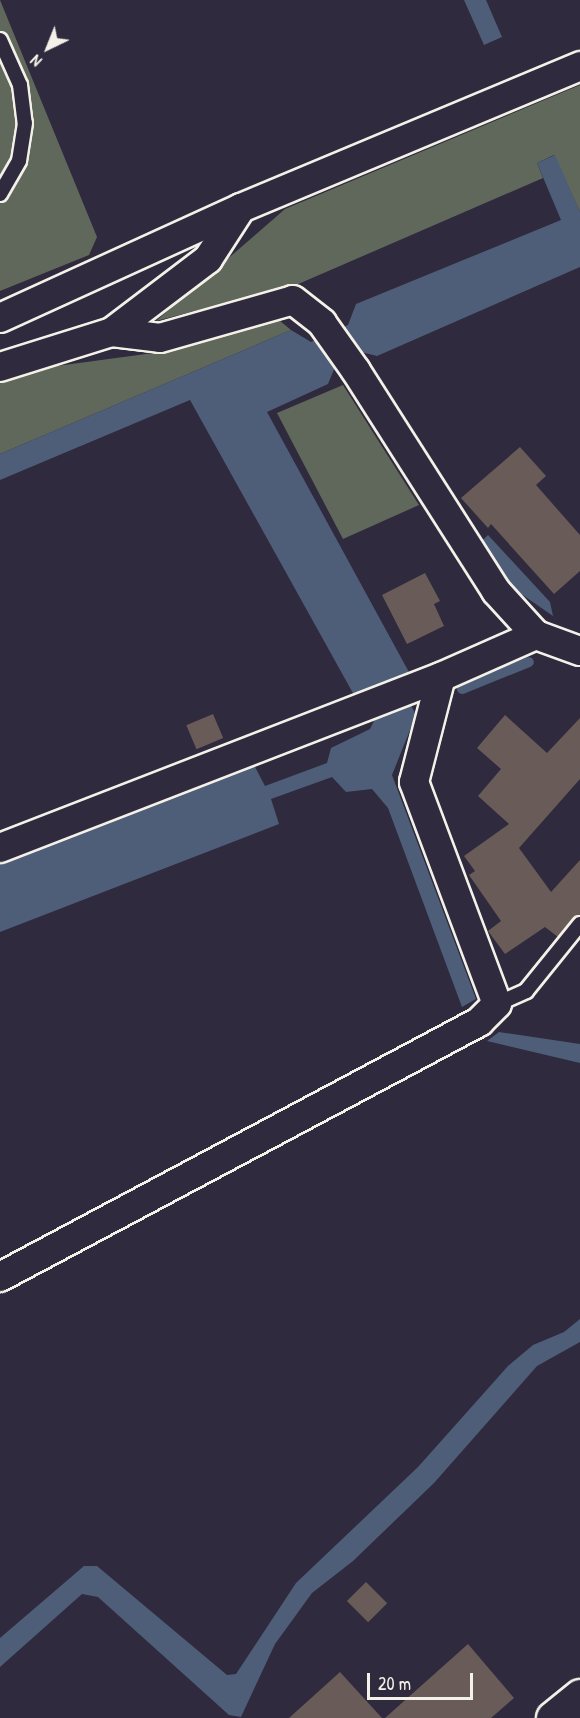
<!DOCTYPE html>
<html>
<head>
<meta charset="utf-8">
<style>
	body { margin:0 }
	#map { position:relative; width:580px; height:1718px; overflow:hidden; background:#2f2a3d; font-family:"Patrick Hand",sans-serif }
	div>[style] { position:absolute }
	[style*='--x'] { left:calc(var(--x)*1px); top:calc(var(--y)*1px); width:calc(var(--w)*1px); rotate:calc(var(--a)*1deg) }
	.green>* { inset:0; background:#60685b }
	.water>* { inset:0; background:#4e5e78 }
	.stream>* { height:10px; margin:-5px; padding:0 5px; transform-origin:5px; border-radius:5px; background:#4e5e78 }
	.building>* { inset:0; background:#695b57; transform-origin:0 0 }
	.roads { filter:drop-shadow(2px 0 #f4f1e8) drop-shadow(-2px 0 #f4f1e8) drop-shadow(0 2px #f4f1e8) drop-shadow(0 -2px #f4f1e8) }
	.lane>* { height:14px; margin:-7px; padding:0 7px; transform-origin:7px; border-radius:7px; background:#2f2a3d }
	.street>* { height:28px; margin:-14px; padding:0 14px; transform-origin:14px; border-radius:14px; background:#2f2a3d }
	.secondary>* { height:33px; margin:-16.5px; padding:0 16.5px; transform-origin:16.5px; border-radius:16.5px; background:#2f2a3d }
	span { translate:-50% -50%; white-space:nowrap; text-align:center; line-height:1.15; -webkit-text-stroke:6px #2f2a3d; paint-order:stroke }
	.north { position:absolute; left:18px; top:18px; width:60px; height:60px; -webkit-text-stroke:4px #2f2a3d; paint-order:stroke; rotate:223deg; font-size:16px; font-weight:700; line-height:24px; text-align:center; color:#f4f1e8 }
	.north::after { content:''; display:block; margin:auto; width:21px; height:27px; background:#f4f1e8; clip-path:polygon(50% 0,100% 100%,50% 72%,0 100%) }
	.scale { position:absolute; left:367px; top:1673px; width:106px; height:27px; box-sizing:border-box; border:3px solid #f4f1e8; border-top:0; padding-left:8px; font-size:18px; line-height:21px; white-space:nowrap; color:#f4f1e8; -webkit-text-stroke:4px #2f2a3d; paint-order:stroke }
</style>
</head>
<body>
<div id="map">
	<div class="green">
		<div style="clip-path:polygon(0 0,97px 237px,89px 255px,0 291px)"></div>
		<div style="clip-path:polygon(580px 85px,580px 212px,554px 155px,537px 163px,543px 178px,296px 285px,156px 321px,285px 209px)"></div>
		<div style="clip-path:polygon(274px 316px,291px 330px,0 454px,0 381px,27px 370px,168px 351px)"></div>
		<div style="clip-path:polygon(343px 385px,419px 505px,343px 539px,277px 413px)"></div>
	</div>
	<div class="water">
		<div style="clip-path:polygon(464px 0,486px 0,502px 37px,484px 45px)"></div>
		<div style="clip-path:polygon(555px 155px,580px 212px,580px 267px,377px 356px,361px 352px,335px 367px,328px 384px,267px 412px,410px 674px,397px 679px,416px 715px,392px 775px,476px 999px,462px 1007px,388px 808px,372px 789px,346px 792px,332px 777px,271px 799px,279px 824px,0 932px,0 863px,254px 765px,265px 786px,327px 763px,331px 748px,370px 729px,376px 717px,369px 689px,354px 695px,190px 400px,0 480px,0 454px,291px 330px,311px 342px,348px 325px,356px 304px,561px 220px,537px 163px)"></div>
		<div style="clip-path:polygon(488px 535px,550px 602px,553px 616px,514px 589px,481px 542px)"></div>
		<div style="clip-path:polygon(499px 1032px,580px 1044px,580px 1063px,487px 1041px)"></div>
		<div style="clip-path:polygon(580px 1319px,580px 1342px,537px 1366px,434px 1483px,353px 1561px,312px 1593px,275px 1644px,241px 1717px,229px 1715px,98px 1597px,82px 1594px,0 1667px,0 1638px,84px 1566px,97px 1566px,227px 1675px,236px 1674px,296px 1583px,418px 1467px,508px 1366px,533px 1345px,564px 1332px)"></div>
	</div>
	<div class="stream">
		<div style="--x:462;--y:689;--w:72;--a:-21.9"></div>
	</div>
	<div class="building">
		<div style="clip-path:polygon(520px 447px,546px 476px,536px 485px,580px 535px,580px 571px,554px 594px,491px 524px,488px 528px,461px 498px)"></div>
		<div style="clip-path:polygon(425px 573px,440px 601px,434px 604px,444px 626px,407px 644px,382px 595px)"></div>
		<div style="left:213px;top:714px;width:26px;height:29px;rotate:67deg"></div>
		<div style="clip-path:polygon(505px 715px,547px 753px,580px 718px,580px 779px,519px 848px,551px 892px,580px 860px,580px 915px,558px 937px,545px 927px,505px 954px,488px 931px,501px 921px,469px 875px,475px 871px,464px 856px,509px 824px,478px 796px,501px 769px,477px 748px)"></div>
		<div style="left:366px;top:1582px;width:30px;height:27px;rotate:45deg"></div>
		<div style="clip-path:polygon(468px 1644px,514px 1698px,491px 1718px,385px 1718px)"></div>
		<div style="clip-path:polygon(340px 1672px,382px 1718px,289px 1718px)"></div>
	</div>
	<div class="roads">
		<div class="lane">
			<div style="--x:0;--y:40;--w:49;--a:66"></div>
			<div style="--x:20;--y:85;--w:38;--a:83"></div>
			<div style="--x:25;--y:123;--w:38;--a:99"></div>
			<div style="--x:19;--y:161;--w:38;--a:120"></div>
			<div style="--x:497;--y:1004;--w:32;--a:-24"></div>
			<div style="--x:526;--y:991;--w:86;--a:-51.1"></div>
		</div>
		<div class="street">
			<div style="--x:241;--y:208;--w:61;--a:122.9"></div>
			<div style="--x:208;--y:259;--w:121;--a:142.8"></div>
			<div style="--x:112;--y:332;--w:48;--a:7.1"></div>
			<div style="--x:160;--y:338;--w:138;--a:-15.9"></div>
			<div style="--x:293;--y:300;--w:37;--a:38"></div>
			<div style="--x:322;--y:323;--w:59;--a:54.7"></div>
			<div style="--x:356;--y:371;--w:261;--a:57.5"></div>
			<div style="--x:496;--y:591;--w:59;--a:47.7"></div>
			<div style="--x:536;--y:635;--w:47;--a:20"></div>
			<div style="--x:0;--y:318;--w:265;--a:-24.5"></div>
			<div style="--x:241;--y:208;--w:368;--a:-22.7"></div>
			<div style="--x:0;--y:367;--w:117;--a:-17.4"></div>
			<div style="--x:0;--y:848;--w:473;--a:-21.2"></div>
			<div style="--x:441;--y:677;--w:104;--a:-23.9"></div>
			<div style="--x:0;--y:1277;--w:543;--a:-28.03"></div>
			<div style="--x:479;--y:1022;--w:25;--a:-45"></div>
			<div style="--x:497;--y:1004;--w:237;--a:-110.5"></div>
			<div style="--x:414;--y:782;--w:108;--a:-75.6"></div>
		</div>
		<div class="secondary">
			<div style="--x:553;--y:1718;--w:35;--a:-39"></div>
		</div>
	</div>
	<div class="north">N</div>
	<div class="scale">20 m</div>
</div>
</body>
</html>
